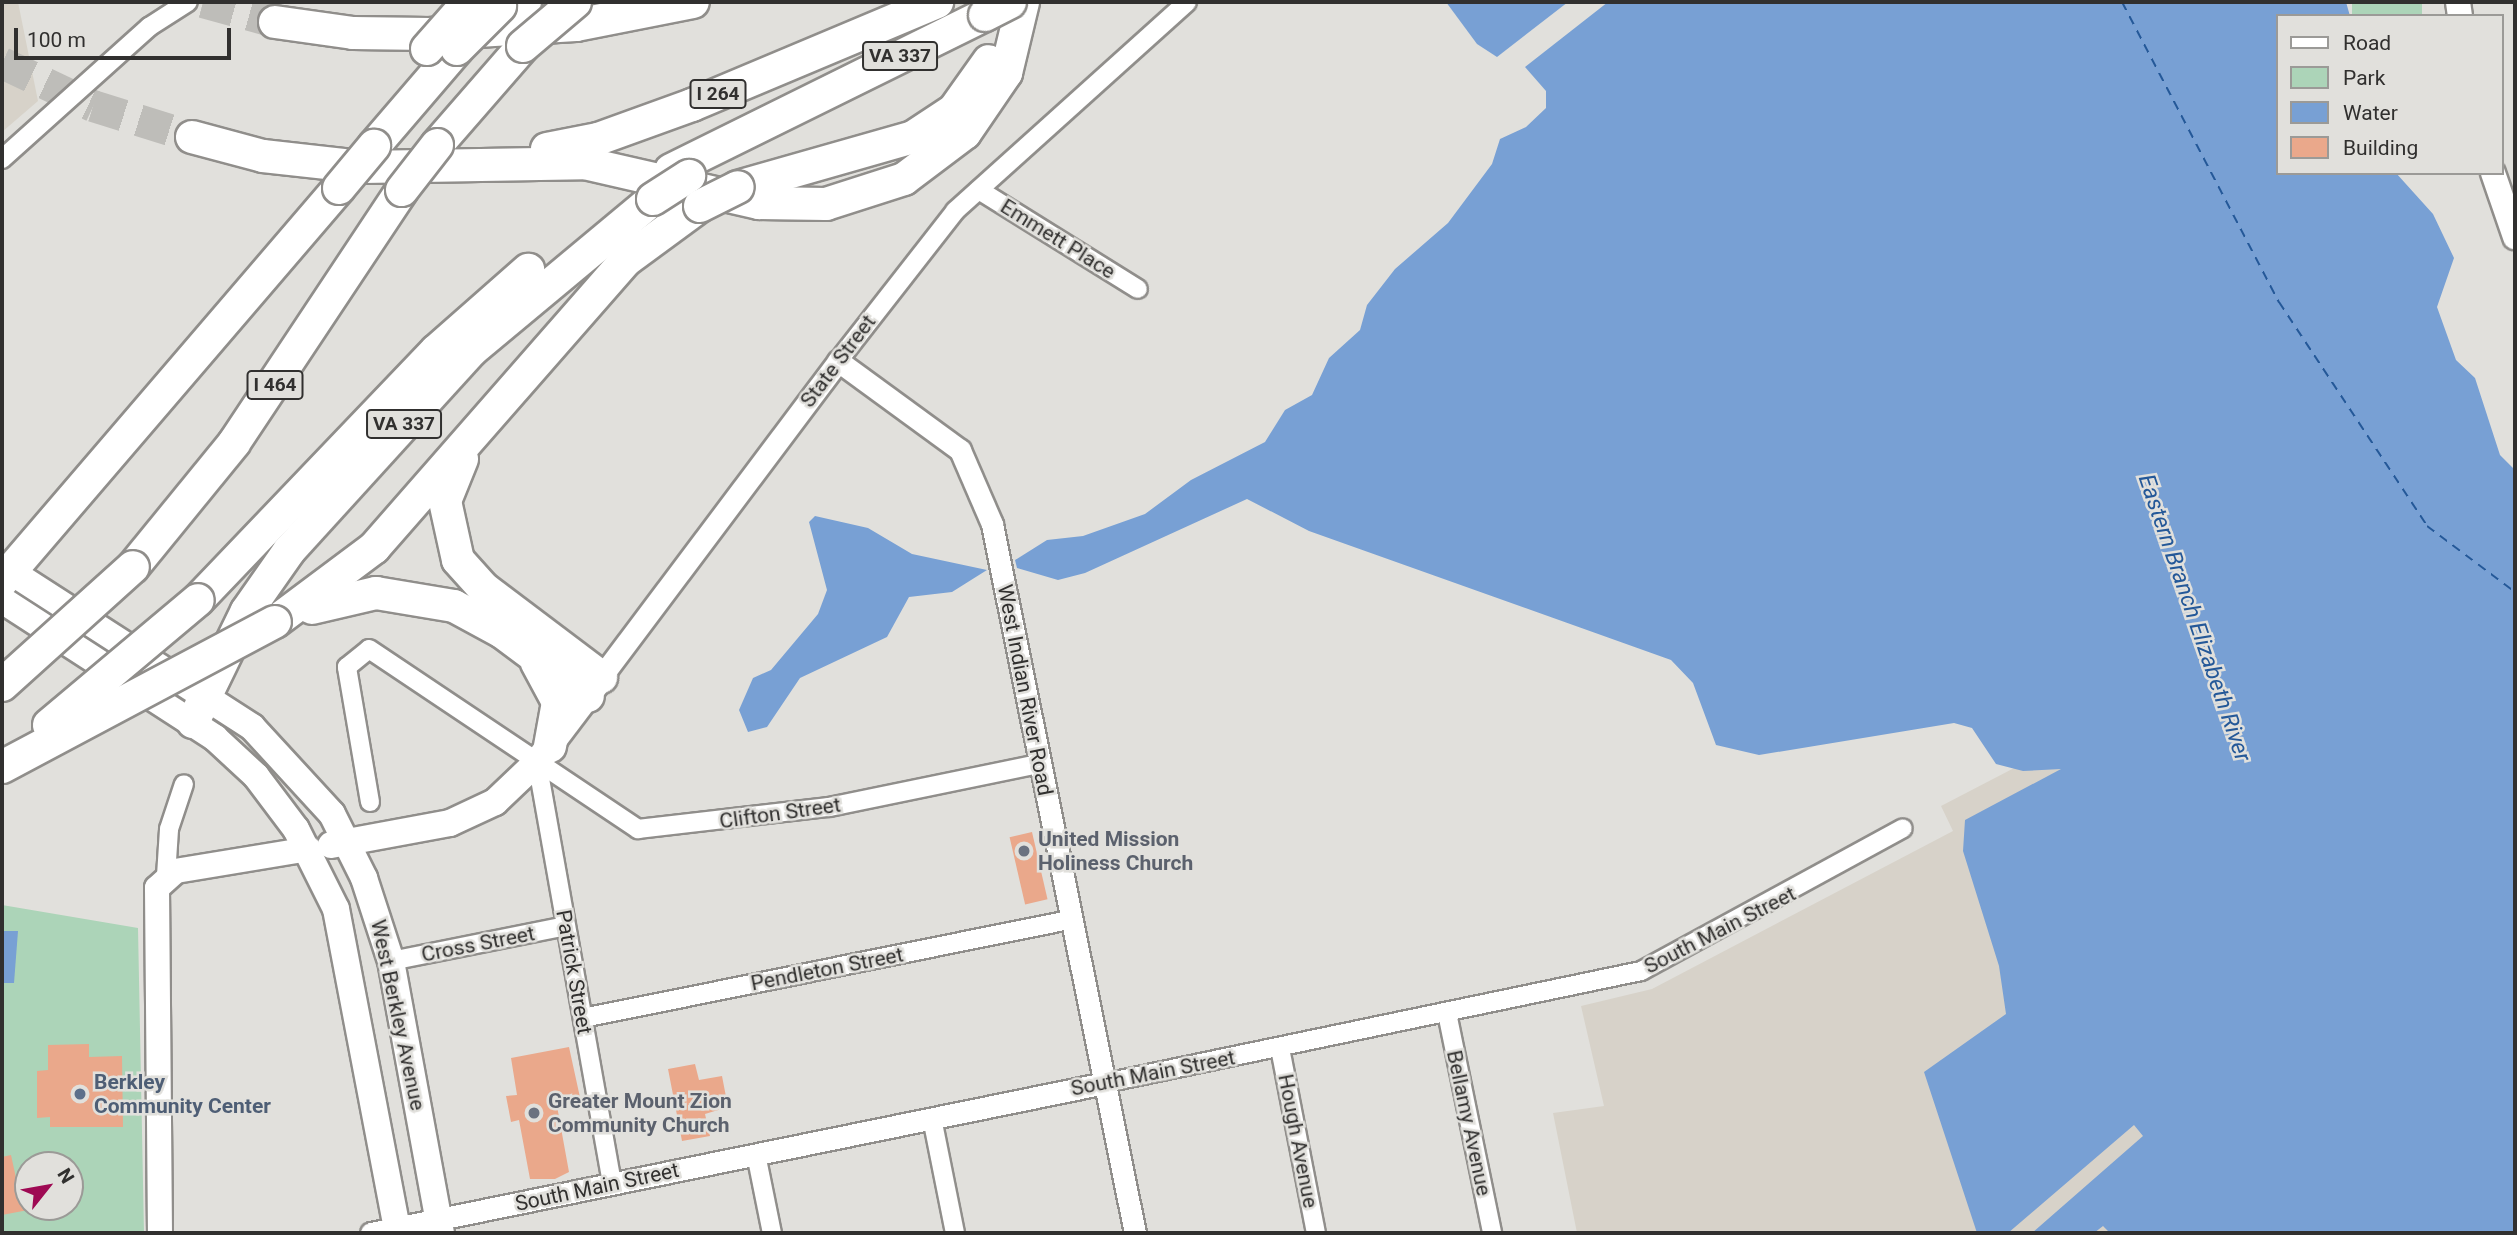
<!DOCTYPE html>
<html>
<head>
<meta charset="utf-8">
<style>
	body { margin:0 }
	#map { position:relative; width:2517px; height:1235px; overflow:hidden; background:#e1e0dc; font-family:Roboto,sans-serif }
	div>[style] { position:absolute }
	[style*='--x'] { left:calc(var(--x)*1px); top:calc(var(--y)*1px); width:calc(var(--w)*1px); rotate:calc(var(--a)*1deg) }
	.built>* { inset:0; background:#d7d2c9 }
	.green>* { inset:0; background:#acd4b8; transform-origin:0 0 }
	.water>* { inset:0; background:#78a0d4 }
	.ferry>* { height:2px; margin-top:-1px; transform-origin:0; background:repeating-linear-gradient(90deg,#245898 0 9px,transparent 0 16px) }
	.building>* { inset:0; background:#eaa88b; transform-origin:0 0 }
	.motorway-tunnel>* { height:32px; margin-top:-16px; transform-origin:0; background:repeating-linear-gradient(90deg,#bebdb9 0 32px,transparent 0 48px) }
	.roads { filter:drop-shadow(2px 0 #908e8b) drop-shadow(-2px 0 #908e8b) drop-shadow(0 2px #908e8b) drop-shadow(0 -2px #908e8b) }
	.minor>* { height:18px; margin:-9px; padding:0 9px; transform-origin:9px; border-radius:9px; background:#fff }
	.tertiary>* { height:21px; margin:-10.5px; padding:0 10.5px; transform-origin:10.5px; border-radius:10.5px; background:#fff }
	.secondary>* { height:24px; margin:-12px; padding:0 12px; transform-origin:12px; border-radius:12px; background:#fff }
	.primary>* { height:26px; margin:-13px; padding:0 13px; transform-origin:13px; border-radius:13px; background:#fff }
	.motorway>* { height:32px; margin:-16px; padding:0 16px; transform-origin:16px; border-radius:16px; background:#fff }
	.bridges { filter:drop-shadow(2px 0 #908e8b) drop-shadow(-2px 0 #908e8b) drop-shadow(0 2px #908e8b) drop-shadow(0 -2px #908e8b) }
	.motorway-bridge>* { height:32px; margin:-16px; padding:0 16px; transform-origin:16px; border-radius:16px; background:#fff }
	.dots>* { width:19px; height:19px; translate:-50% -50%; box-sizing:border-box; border:4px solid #e1e0dc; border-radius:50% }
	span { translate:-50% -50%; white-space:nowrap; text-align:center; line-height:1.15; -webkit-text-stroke:5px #e1e0dc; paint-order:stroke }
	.shield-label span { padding:2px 5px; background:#e1e0dc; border:2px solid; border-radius:5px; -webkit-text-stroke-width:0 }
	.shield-label { font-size:19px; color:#31302f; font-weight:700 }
	.street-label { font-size:21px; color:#31302f }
	.worship-label { font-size:21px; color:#5b616d; font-weight:700 }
	.left { translate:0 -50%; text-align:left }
	.service-label { font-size:21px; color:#4e5e75; font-weight:700 }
	.water-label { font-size:23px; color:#245898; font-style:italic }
	.frame { position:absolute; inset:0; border:4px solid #31302f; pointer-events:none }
	.legend { position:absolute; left:2276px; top:14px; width:228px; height:161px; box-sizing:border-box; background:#e1e0dc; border:2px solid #9b9a97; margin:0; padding:9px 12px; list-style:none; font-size:21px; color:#31302f }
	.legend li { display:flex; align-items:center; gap:14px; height:35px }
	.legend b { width:35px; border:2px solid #9b9a97 }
	.north { position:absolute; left:14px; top:1151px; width:70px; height:70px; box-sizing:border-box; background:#e1e0dc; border:2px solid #9b9a97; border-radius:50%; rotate:59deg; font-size:19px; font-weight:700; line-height:28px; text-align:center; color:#31302f }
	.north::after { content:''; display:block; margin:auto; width:24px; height:32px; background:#9e0953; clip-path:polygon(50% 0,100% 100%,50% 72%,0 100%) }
	.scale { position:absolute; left:14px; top:28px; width:217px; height:32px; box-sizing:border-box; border:4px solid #31302f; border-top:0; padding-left:9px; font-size:21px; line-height:24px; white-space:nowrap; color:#31302f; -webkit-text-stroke:5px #e1e0dc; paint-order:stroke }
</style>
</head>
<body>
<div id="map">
	<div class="built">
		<div style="clip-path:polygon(2px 2px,18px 2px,38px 101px,2px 132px)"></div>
		<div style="clip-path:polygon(2070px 739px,2240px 1233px,1577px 1233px,1553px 1113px,1604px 1106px,1581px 1006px,1652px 989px,1953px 831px,1941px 806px)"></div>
	</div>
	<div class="green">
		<div style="left:2352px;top:2px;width:70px;height:15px"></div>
		<div style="clip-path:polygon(evenodd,2px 905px,138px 928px,144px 1233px,2px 1233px,2px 905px,28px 1165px,70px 1165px,70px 1207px,28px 1207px,28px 1165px)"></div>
	</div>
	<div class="water">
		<div style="clip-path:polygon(1446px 2px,1568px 2px,1497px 57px,1477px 44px)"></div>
		<div style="clip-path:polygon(1608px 2px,2346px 2px,2350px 16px,2277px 16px,2277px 173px,2396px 173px,2433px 214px,2454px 258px,2437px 307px,2456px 360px,2475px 378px,2500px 455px,2515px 470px,2515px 1233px,2110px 1233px,2103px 1226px,2094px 1233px,2032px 1233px,2143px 1136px,2134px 1125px,2008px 1233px,1977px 1233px,1924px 1072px,2006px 1014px,1999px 966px,1963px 851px,1965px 820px,2061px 769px,2023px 771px,1996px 764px,1972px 728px,1954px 723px,1759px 755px,1716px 745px,1693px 683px,1671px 660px,1309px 531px,1247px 499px,1085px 573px,1058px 580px,1017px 568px,1015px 560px,1047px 540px,1083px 536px,1145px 514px,1191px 480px,1265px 442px,1285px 410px,1312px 395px,1329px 358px,1360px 330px,1367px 305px,1395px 269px,1448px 223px,1492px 164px,1500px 139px,1526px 127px,1546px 108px,1546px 91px,1525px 67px)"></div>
		<div style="clip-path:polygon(815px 516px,868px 528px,912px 554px,987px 570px,952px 592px,909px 597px,887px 637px,800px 678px,767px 727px,748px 732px,739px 710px,753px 678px,771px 670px,818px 614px,827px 590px,809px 522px)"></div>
		<div style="clip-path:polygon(2px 931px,18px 931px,14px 983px,2px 983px)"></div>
	</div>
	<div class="ferry">
		<div style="--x:2122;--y:2;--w:339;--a:62.4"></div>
		<div style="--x:2279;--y:302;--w:268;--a:56.5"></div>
		<div style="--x:2427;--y:526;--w:110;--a:36.9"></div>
	</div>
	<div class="building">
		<div style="left:1032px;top:832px;width:69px;height:23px;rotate:77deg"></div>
		<div style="clip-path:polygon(89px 1044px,89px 1057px,122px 1056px,123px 1127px,50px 1127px,50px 1117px,37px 1118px,37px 1071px,48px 1070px,48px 1045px)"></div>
		<div style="clip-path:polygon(569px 1047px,581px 1102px,557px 1106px,569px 1172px,555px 1179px,530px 1179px,519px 1120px,511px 1122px,506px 1096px,517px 1095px,511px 1058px)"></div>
		<div style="clip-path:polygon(695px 1064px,699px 1080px,722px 1076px,728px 1107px,705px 1114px,710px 1136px,682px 1141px,668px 1069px)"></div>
		<div style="clip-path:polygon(11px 1155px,18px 1187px,28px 1184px,28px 1210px,2px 1215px,2px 1157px)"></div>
	</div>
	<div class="motorway-tunnel">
		<div style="--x:203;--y:2;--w:75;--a:15.5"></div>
		<div style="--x:2;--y:63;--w:101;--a:25.3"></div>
		<div style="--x:93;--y:106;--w:104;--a:17.4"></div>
	</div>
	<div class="roads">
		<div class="minor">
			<div style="--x:2;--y:159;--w:198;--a:-41.9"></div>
			<div style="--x:149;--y:27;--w:46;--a:-32.7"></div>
			<div style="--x:979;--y:190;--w:187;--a:31.9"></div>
			<div style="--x:838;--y:361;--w:190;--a:-52"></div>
			<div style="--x:955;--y:211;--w:312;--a:-42"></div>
			<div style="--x:537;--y:762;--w:428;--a:79.9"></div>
			<div style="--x:370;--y:802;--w:137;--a:-99.7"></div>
			<div style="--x:347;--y:667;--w:28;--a:-39"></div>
			<div style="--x:369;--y:649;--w:324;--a:33.8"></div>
			<div style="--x:638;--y:829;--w:192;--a:-6.6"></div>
			<div style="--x:829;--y:807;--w:214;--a:-11.6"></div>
			<div style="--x:166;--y:876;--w:47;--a:-86.3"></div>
			<div style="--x:169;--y:829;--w:47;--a:-71.6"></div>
			<div style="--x:391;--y:961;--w:178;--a:-11.3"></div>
			<div style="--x:1447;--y:1013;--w:225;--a:78.4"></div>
			<div style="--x:583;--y:1018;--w:498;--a:-11.4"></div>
			<div style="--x:1280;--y:1048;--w:188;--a:79"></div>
			<div style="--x:1105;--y:1083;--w:548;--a:-11.8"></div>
			<div style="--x:1641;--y:971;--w:298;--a:-28.6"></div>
			<div style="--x:932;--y:1118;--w:117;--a:78.7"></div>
			<div style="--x:756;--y:1154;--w:81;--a:78.6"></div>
		</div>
		<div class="tertiary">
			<div style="--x:601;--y:677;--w:395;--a:-53.1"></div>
			<div style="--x:838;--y:361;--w:151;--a:36.1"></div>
			<div style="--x:960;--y:450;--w:81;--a:66.6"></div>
			<div style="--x:992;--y:524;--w:723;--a:78.6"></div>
			<div style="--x:371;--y:1233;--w:749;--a:-11.55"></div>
		</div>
		<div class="secondary">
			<div style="--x:2458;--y:2;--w:14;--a:82"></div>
			<div style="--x:2493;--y:173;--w:68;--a:71"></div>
			<div style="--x:160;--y:1233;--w:345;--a:-90.5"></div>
			<div style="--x:157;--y:888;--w:25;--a:-42"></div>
			<div style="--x:176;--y:871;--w:135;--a:-9.4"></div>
		</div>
		<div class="primary">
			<div style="--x:10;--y:571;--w:288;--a:32.8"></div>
			<div style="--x:252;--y:727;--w:118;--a:47.4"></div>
			<div style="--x:332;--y:814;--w:72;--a:63.4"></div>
			<div style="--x:364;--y:878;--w:87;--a:72"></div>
			<div style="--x:391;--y:961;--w:277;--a:79.6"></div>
			<div style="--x:2;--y:600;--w:254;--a:32.9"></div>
			<div style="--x:215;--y:738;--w:56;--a:42.8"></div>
			<div style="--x:256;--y:776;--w:66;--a:53"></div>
			<div style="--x:296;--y:829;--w:89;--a:63.4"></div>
			<div style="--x:336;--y:909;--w:330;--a:79.2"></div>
			<div style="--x:331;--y:845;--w:121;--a:-10.5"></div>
			<div style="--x:450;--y:823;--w:50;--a:-25"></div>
			<div style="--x:495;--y:802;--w:58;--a:-43.6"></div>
			<div style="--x:537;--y:762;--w:103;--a:-52.9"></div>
		</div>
		<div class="motorway">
			<div style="--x:523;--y:4;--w:3;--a:-45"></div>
			<div style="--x:275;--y:22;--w:79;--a:8"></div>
			<div style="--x:353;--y:33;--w:76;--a:0.8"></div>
			<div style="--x:429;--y:34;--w:147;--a:-3.5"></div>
			<div style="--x:576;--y:25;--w:119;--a:-11.1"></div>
			<div style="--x:192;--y:137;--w:73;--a:15"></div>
			<div style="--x:263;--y:156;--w:101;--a:6.3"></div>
			<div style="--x:363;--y:167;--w:221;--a:-1"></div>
			<div style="--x:584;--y:163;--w:180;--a:12.9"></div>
			<div style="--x:759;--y:203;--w:67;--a:0.9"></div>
			<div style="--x:826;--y:204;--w:82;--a:-17.8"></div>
			<div style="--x:904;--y:179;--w:76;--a:-37"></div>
			<div style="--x:965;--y:133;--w:73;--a:-55.7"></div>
			<div style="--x:1006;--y:73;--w:73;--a:-76.5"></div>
			<div style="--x:437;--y:145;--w:131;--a:-49"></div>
			<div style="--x:374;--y:146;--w:128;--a:-49.4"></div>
			<div style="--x:547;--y:149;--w:52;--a:-11.1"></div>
			<div style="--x:598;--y:139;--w:100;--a:-19.9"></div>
			<div style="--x:692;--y:105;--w:266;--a:-22.8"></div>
			<div style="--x:671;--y:170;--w:350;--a:-26.3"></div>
			<div style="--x:738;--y:187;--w:182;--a:-15.9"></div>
			<div style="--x:913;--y:137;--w:49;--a:-33.4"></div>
			<div style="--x:954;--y:110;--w:60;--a:-54.5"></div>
			<div style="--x:462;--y:459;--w:45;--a:112"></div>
			<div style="--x:445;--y:501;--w:60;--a:77.6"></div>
			<div style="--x:458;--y:560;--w:38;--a:48"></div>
			<div style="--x:483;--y:588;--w:148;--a:37"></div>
			<div style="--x:133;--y:567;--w:160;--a:-50.8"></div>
			<div style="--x:234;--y:443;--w:304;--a:-56.4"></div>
			<div style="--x:2;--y:581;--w:518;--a:-49.39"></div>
			<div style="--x:198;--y:600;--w:344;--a:-46.3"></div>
			<div style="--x:436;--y:351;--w:123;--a:-41.4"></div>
			<div style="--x:312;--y:608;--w:66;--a:-13.2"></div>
			<div style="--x:376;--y:593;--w:79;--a:9.5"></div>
			<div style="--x:454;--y:606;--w:55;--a:28.4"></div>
			<div style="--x:502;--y:632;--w:107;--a:36.7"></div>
			<div style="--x:275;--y:622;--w:124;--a:-36.8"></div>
			<div style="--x:374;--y:548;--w:381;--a:-48.8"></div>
			<div style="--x:625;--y:261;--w:93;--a:-36.3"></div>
			<div style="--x:537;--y:663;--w:44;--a:61.7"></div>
			<div style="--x:558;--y:702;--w:45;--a:100.3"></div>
			<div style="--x:193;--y:722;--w:123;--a:-64.1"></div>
			<div style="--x:247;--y:611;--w:73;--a:-55"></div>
			<div style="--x:289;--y:551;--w:272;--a:-47.7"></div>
			<div style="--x:472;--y:350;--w:236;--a:-39.8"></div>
		</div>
	</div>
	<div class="bridges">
		<div class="motorway-bridge">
			<div style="--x:985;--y:15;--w:28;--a:-27"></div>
			<div style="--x:523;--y:46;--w:68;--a:-40.2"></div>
			<div style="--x:427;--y:49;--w:56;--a:-48.6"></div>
			<div style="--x:457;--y:49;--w:61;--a:-45"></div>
			<div style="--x:339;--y:188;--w:55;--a:-50.2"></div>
			<div style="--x:402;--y:190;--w:57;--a:-52.1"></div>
			<div style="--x:653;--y:199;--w:43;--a:-32.6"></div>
			<div style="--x:700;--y:206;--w:42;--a:-26.6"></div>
			<div style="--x:2;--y:685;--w:176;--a:-42"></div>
			<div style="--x:49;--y:725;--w:194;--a:-40"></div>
			<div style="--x:2;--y:767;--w:309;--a:-28"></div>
		</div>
	</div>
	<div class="dots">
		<div style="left:1024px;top:851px;background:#6b7280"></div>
		<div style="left:80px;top:1094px;background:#5c6f8a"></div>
		<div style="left:534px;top:1113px;background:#6b7280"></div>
	</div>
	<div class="shield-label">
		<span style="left:900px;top:56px">VA 337</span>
		<span style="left:718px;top:94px">I 264</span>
		<span style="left:275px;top:385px">I 464</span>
		<span style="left:404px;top:424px">VA 337</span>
	</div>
	<div class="street-label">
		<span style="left:1058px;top:239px;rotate:32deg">Emmett Place</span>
		<span style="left:838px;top:361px;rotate:-53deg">State Street</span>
		<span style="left:1025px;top:690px;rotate:79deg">West Indian River Road</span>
		<span style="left:780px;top:813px;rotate:-8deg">Clifton Street</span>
		<span style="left:1720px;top:930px;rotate:-27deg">South Main Street</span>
		<span style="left:478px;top:944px;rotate:-11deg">Cross Street</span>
		<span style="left:827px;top:969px;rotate:-11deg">Pendleton Street</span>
		<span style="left:574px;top:972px;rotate:80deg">Patrick Street</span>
		<span style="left:398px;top:1015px;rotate:78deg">West Berkley Avenue</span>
		<span style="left:1153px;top:1073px;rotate:-11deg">South Main Street</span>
		<span style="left:1469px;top:1123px;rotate:78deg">Bellamy Avenue</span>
		<span style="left:1298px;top:1141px;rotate:79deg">Hough Avenue</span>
		<span style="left:597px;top:1187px;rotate:-12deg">South Main Street</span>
	</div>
	<div class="worship-label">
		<span class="left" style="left:1038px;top:851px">United Mission<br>Holiness Church</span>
		<span class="left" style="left:548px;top:1113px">Greater Mount Zion<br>Community Church</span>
	</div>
	<div class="service-label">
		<span class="left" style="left:94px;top:1094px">Berkley<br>Community Center</span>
	</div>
	<div class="water-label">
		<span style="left:2194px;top:618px;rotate:71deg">Eastern Branch Elizabeth River</span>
	</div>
	<div class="frame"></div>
	<ul class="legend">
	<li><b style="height:9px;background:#fff"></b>Road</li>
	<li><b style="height:19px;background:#acd4b8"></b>Park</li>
	<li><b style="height:19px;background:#78a0d4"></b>Water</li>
	<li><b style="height:19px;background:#eaa88b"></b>Building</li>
	</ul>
	<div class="north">N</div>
	<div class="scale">100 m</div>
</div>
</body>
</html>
